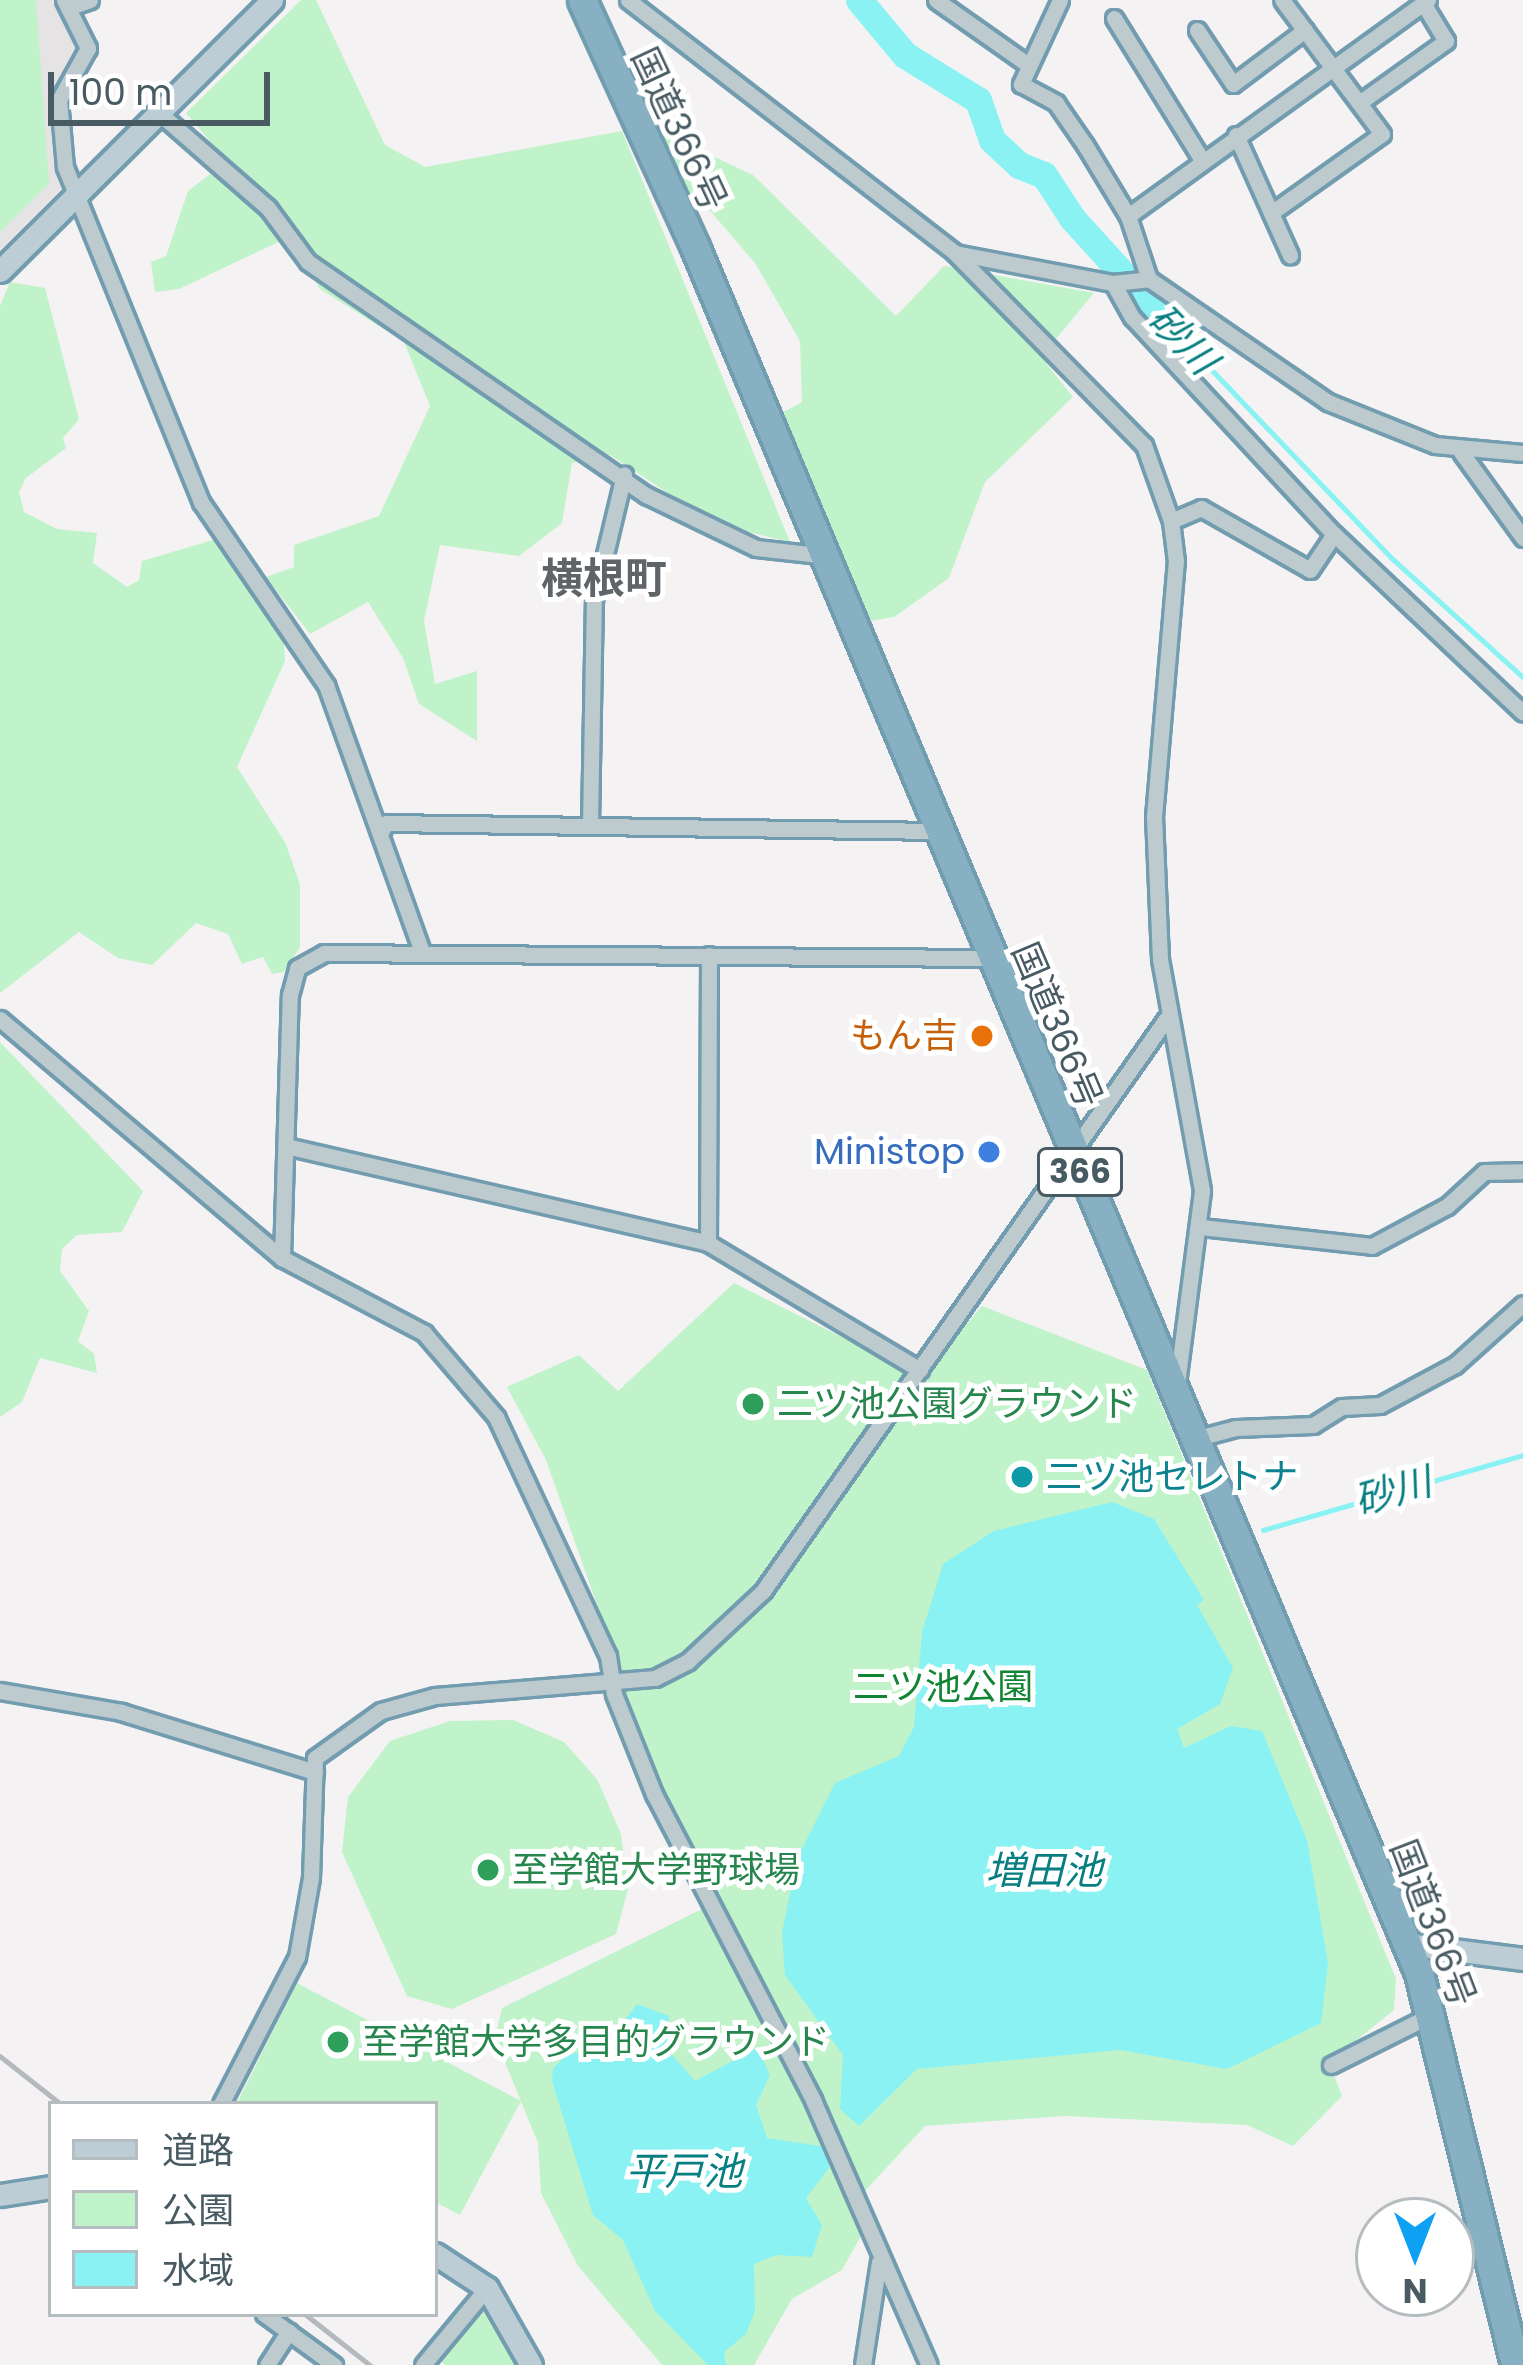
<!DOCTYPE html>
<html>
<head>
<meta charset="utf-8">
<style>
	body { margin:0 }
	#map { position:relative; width:1523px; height:2365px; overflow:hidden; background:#f5f2f3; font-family:Poppins,"Noto Sans JP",sans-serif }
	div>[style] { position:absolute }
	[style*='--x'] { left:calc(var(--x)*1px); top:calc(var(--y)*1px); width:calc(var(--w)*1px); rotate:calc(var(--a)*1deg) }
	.education>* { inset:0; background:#e6e3e5 }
	.green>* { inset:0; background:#c0f3c9 }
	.water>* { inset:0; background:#8af2f3 }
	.stream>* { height:4.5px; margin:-2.25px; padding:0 2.25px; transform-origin:2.25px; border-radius:2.25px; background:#8af2f3 }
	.river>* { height:27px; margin:-13.5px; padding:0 13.5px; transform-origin:13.5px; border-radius:13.5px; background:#8af2f3 }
	.roads { filter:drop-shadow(3px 0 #729caf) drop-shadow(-3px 0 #729caf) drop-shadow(0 3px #729caf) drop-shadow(0 -3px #729caf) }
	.street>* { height:15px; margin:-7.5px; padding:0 7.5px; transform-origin:7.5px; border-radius:7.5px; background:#bdcbcf }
	.secondary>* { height:21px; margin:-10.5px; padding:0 10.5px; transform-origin:10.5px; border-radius:10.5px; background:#bdcdd5 }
	.highway>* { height:27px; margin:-13.5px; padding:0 13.5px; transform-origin:13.5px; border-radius:13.5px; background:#87b1c3 }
	.rail>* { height:4.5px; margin:-2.25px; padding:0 2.25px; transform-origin:2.25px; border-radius:2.25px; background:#b4b9bd }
	.dots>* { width:33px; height:33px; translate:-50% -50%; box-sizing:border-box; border:6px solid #fff; border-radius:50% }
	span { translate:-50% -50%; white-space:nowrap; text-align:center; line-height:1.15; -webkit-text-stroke:10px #fff; paint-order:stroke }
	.shield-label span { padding:3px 9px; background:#fff; border:3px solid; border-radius:9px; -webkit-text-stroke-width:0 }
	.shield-label { font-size:33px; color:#485b62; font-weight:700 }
	.street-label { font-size:36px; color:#485b62 }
	.food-label { font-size:36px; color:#c56008 }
	.right { translate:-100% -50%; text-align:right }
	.shop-label { font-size:36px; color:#366cbe }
	.leisure-label { font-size:36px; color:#27864d }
	.left { translate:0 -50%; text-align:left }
	.culture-label { font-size:36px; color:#0d838f }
	.park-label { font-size:36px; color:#118534 }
	.water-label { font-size:39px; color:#077e80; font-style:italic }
	.quarter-label { font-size:42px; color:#5e6468; font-weight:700 }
	.legend { position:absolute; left:48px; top:2101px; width:390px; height:216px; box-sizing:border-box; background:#fff; border:3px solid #b6bdc0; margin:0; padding:15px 21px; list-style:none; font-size:36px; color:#485b62 }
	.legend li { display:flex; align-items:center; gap:24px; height:60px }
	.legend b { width:60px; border:3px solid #b6bdc0 }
	.north { position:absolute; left:1355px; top:2197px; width:120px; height:120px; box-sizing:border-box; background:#fff; border:3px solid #b6bdc0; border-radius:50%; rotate:180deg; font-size:33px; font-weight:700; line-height:48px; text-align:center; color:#485b62 }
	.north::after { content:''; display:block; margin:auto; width:42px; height:54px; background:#0ea0f3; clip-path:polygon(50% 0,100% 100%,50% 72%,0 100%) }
	.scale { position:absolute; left:48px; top:72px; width:222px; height:54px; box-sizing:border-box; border:6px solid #485b62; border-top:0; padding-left:15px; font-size:36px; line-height:42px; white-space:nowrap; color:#485b62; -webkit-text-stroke:9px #fff; paint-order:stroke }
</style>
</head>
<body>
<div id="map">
	<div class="education">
		<div style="clip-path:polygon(0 0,58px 0,79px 29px,80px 55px,55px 98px,53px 151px,64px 186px,0 250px)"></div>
	</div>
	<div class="green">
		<div style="clip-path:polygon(0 0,36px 0,49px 184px,0 232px)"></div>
		<div style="clip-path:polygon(301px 0,316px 0,385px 145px,425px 167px,622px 131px,790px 542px,715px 524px,610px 455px,572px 463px,562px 523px,519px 556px,440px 545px,424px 621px,435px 684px,477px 671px,477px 741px,419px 704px,403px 658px,368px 602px,310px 634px,266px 577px,294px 567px,294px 545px,379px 516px,430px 406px,404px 342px,320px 289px,291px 236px,179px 289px,155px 292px,151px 262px,166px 256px,188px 191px,227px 161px,186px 113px)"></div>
		<div style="clip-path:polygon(661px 132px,753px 175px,896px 316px,944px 266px,1094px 293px,1041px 357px,1073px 397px,985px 482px,949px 578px,894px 617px,865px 622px,776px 416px,802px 402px,800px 341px,755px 263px,706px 206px,688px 211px,657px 140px)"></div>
		<div style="clip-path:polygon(10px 282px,45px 288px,79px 419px,63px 438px,66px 448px,26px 478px,19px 492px,24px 512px,57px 529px,97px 533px,93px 563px,127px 587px,139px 580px,142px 561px,216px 539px,283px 628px,285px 661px,237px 767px,286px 844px,300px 885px,300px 947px,284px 972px,272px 974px,263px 957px,242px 964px,228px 934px,196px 923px,152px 965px,118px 958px,79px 932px,0 993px,0 306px)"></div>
		<div style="clip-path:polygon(0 1042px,143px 1191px,122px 1232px,77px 1235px,62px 1249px,60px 1271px,89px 1311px,78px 1341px,94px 1354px,97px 1373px,40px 1358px,22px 1402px,0 1417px)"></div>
		<div style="clip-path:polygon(734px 1283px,921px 1377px,982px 1306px,1147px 1370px,1396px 1979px,1394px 2010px,1329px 2062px,1342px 2096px,1293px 2146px,1247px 2125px,1065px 2116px,925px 2126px,864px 2192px,862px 2234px,842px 2270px,792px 2299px,754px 2365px,662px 2365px,578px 2266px,541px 2193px,538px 2143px,495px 2038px,502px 2008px,704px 1908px,613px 1699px,626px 1687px,546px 1460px,507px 1387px,579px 1355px,618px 1391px)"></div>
		<div style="clip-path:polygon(513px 1720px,564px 1742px,597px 1779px,621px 1834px,628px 1889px,616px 1934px,452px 2009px,407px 1996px,342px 1852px,348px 1797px,390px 1741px,450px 1721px)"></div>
		<div style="clip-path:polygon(297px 1983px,521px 2101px,460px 2215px,435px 2202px,435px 2104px,237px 2103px)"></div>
		<div style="clip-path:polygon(489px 2297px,527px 2365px,445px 2365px,439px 2359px)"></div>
	</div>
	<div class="water">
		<div style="clip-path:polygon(1112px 1502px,1154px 1519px,1204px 1600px,1197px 1605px,1233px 1668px,1220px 1704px,1177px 1729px,1184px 1748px,1231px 1726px,1262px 1731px,1307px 1840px,1328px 1963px,1321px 2023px,1227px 2069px,1120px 2050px,917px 2069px,859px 2126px,840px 2109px,843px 2055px,785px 1975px,782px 1933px,797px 1859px,835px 1783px,899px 1756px,914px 1727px,922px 1632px,943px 1564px,994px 1531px)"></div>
		<div style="clip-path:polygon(637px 2004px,669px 2016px,666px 2048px,695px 2081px,757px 2048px,770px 2075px,756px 2105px,767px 2138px,826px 2147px,829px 2168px,806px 2198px,822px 2225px,812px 2257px,776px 2255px,754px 2264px,755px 2311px,746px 2334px,724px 2352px,726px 2365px,708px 2365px,655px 2311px,623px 2240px,593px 2215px,552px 2081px,553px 2068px,567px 2055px,605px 2047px)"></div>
	</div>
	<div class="stream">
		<div style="--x:1171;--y:327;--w:323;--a:46.3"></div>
		<div style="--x:1394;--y:560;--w:174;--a:42.2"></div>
		<div style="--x:1263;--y:1530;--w:271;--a:-16.1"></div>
	</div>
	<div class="river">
		<div style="--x:859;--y:0;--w:72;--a:50.1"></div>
		<div style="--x:905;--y:55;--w:86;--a:31.7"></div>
		<div style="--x:978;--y:100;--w:42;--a:70.7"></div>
		<div style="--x:992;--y:140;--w:37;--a:43"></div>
		<div style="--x:1019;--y:165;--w:27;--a:22"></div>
		<div style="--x:1044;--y:175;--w:51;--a:56.9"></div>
		<div style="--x:1072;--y:218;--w:147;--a:47.8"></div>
	</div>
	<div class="roads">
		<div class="street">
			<div style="--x:64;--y:0;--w:54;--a:63.4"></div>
			<div style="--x:88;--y:48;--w:60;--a:119.1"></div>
			<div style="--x:59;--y:100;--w:67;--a:84.9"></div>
			<div style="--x:65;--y:167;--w:362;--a:67.9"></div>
			<div style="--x:201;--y:502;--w:222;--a:55.7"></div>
			<div style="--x:326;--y:685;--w:284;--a:70.2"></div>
			<div style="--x:628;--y:0;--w:413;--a:37.7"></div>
			<div style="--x:955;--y:253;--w:269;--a:45.5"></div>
			<div style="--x:1144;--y:445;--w:81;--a:70.4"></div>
			<div style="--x:1171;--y:521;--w:39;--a:83"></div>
			<div style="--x:1176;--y:560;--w:257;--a:94.9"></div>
			<div style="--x:1154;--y:816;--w:143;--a:87.6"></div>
			<div style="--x:1160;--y:959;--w:236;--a:79.7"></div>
			<div style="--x:1202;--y:1191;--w:202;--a:97.4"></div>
			<div style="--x:936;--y:0;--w:111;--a:35.1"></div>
			<div style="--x:1060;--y:0;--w:93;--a:114.9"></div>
			<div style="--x:1021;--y:84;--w:40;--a:28"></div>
			<div style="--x:1056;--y:103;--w:51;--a:55.4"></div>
			<div style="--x:1085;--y:145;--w:83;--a:58.8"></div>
			<div style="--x:1128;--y:216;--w:66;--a:71.6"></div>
			<div style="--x:1149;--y:279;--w:217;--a:34.5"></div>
			<div style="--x:1328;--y:402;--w:115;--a:21.9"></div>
			<div style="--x:1435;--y:445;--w:88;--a:5.2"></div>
			<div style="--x:70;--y:7;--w:21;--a:-19"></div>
			<div style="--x:1114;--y:18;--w:167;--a:58.2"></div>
			<div style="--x:1197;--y:30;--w:65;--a:56.3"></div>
			<div style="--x:1233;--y:84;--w:90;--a:-36.9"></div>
			<div style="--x:1359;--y:103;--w:107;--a:-35.5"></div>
			<div style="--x:1446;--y:41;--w:44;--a:-121.2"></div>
			<div style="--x:158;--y:112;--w:146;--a:41.1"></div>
			<div style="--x:268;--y:208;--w:67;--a:53.5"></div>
			<div style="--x:308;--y:262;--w:411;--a:34.6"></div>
			<div style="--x:646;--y:495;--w:122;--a:25.7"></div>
			<div style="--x:756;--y:548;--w:62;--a:6.4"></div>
			<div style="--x:1236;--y:135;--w:132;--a:65.8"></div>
			<div style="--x:1271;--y:213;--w:136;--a:-35.4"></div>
			<div style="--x:1382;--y:134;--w:167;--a:-126.7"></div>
			<div style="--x:1128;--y:216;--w:370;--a:-35.8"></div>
			<div style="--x:955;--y:253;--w:161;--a:10.8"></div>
			<div style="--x:1113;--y:283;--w:36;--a:-6"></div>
			<div style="--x:1113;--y:283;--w:39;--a:61"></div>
			<div style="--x:1132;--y:317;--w:296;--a:47.1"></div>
			<div style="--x:1334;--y:534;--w:260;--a:43.4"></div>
			<div style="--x:1461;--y:452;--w:106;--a:54.2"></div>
			<div style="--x:1171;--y:521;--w:33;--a:-23"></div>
			<div style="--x:1201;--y:508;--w:125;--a:29.6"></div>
			<div style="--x:1310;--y:570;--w:43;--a:-56.3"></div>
			<div style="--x:590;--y:825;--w:225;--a:-89"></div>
			<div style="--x:594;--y:600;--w:129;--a:-76.5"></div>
			<div style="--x:382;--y:830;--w:8;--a:-60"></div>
			<div style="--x:386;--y:823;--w:550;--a:0.83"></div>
			<div style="--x:0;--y:1019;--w:370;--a:40.3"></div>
			<div style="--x:282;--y:1258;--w:161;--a:27.8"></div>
			<div style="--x:424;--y:1333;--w:111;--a:49.4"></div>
			<div style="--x:496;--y:1417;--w:264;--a:64.9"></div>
			<div style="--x:608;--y:1656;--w:38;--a:81"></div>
			<div style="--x:614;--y:1694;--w:108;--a:68.2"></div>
			<div style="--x:654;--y:1794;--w:345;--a:62.5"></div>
			<div style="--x:813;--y:2100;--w:289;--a:66.4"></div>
			<div style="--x:286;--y:1146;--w:433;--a:12.9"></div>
			<div style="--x:708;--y:1243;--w:247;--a:30.9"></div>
			<div style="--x:1201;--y:1227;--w:172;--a:6.3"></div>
			<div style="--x:1372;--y:1246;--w:85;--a:-28.1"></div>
			<div style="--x:1447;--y:1206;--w:50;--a:-42.6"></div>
			<div style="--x:1484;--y:1172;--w:39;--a:-1"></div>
			<div style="--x:708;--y:1243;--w:288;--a:-89.8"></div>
			<div style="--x:282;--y:1258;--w:263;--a:-88.3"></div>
			<div style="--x:290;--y:995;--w:28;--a:-75"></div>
			<div style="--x:297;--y:968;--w:31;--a:-29"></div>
			<div style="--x:324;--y:953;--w:666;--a:0.43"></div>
			<div style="--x:1194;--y:1439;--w:43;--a:-14.7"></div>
			<div style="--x:1236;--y:1428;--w:77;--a:-2.2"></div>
			<div style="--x:1313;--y:1425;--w:34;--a:-32"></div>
			<div style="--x:1342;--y:1407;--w:38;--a:-3"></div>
			<div style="--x:1380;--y:1405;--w:85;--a:-28.1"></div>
			<div style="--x:1455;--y:1365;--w:91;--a:-41.9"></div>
			<div style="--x:0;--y:1691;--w:123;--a:9.8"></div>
			<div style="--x:121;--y:1712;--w:203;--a:17.2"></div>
			<div style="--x:1331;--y:2065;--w:112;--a:-26.6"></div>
			<div style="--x:221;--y:2104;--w:165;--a:-62.7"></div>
			<div style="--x:297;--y:1957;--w:80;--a:-80"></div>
			<div style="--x:311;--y:1878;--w:120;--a:-88.1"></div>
			<div style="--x:315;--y:1758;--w:81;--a:-35.5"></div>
			<div style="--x:381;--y:1711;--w:56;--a:-15.5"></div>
			<div style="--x:435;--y:1696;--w:221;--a:-4.7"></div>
			<div style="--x:655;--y:1678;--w:37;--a:-27"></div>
			<div style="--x:688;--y:1661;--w:103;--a:-43"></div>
			<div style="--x:763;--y:1591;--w:700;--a:-54.83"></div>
			<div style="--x:264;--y:2314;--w:87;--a:36.1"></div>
			<div style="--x:267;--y:2365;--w:40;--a:-57.1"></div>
			<div style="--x:423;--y:2365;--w:100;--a:-50.3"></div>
			<div style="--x:863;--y:2365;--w:104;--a:-81.2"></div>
		</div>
		<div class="secondary">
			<div style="--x:0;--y:271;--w:384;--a:-44.9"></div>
			<div style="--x:1406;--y:1944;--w:118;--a:7.3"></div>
			<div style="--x:0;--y:2195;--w:52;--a:-8.9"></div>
			<div style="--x:435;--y:2254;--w:62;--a:33.2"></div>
			<div style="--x:487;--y:2288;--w:89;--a:60.3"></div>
		</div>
		<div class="highway">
			<div style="--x:582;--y:0;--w:272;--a:65.4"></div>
			<div style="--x:695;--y:247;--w:1872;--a:67.24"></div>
			<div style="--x:1419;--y:1973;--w:404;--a:76.2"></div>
		</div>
	</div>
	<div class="rail">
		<div style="--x:0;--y:2056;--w:78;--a:38.2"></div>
		<div style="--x:305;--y:2314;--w:83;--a:38.1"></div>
	</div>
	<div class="dots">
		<div style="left:982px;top:1036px;background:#e8710a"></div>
		<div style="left:989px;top:1152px;background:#3f7fe0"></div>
		<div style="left:753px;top:1404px;background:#2e9e5b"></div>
		<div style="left:1022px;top:1477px;background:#0f9aa8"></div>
		<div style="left:488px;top:1870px;background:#2e9e5b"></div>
		<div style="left:338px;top:2042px;background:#2e9e5b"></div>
	</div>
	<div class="shield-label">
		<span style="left:1080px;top:1172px">366</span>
	</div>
	<div class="street-label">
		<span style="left:679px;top:129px;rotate:65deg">国道366号</span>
		<span style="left:1057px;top:1025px;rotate:67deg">国道366号</span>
		<span style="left:1433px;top:1923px;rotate:69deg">国道366号</span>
	</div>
	<div class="food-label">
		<span class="right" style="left:958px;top:1036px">もん吉</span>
	</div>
	<div class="shop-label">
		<span class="right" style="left:965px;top:1152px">Ministop</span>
	</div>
	<div class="leisure-label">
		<span class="left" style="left:777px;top:1404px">二ツ池公園グラウンド</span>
		<span class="left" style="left:512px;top:1870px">至学館大学野球場</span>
		<span class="left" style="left:362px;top:2042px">至学館大学多目的グラウンド</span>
	</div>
	<div class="culture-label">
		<span class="left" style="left:1046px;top:1477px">二ツ池セレトナ</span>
	</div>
	<div class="park-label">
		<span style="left:943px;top:1687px">二ツ池公園</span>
	</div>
	<div class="water-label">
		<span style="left:1182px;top:340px;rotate:46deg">砂川</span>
		<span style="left:1393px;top:1492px;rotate:-16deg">砂川</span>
		<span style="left:1044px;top:1871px">増田池</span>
		<span style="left:684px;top:2172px">平戸池</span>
	</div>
	<div class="quarter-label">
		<span style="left:604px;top:579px">横根町</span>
	</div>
	<ul class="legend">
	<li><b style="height:15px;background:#bdcdd5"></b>道路</li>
	<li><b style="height:33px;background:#c0f3c9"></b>公園</li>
	<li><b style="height:33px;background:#8af2f3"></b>水域</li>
	</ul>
	<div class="north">N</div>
	<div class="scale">100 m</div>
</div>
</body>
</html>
